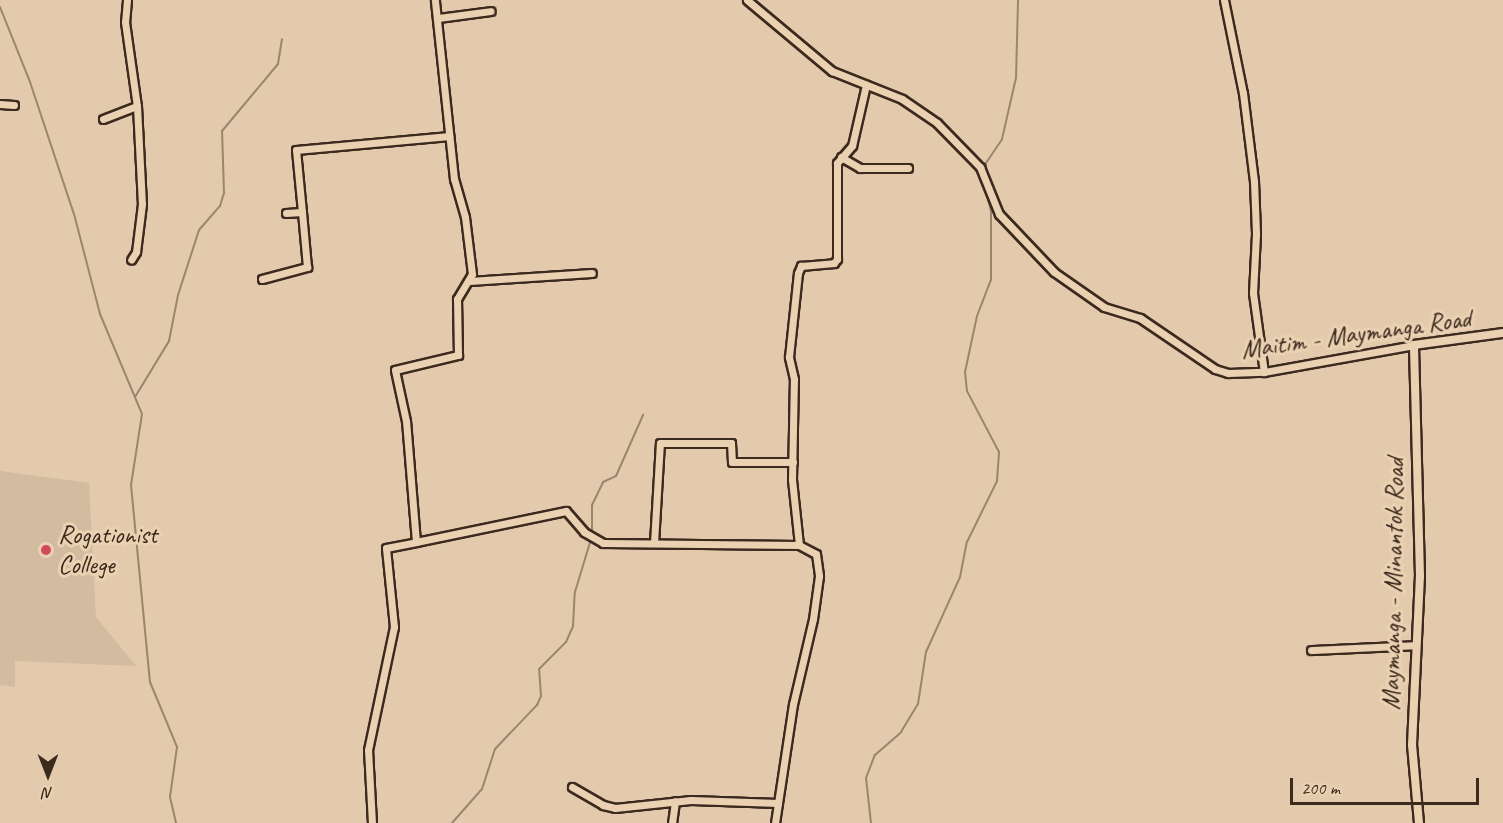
<!DOCTYPE html>
<html>
<head>
<meta charset="utf-8">
<style>
	body { margin:0 }
	#map { position:relative; width:1503px; height:823px; overflow:hidden; background:#e3caac; font-family:Caveat,sans-serif }
	div>[style] { position:absolute }
	[style*='--x'] { left:calc(var(--x)*1px); top:calc(var(--y)*1px); width:calc(var(--w)*1px); rotate:calc(var(--a)*1deg) }
	.built>* { inset:0; background:#d3bb9f }
	.stream>* { height:2px; margin:-1px; padding:0 1px; transform-origin:1px; border-radius:1px; background:#9a856e }
	.roads { filter:drop-shadow(2px 0 #3b2a1e) drop-shadow(-2px 0 #3b2a1e) drop-shadow(0 2px #3b2a1e) drop-shadow(0 -2px #3b2a1e) }
	.minor>* { height:7px; margin:-3.5px; padding:0 3.5px; transform-origin:3.5px; border-radius:3.5px; background:#ead1b2 }
	.tertiary>* { height:8px; margin:-4px; padding:0 4px; transform-origin:4px; border-radius:4px; background:#ead1b2 }
	.dots>* { width:16px; height:16px; translate:-50% -50%; box-sizing:border-box; border:3px solid #ead1b2; border-radius:50% }
	span { translate:-50% -50%; white-space:nowrap; text-align:center; line-height:1.15; -webkit-text-stroke:6px #ead1b2; paint-order:stroke }
	.street-label { font-size:26px; color:#3b2a1e }
	.poi-label { font-size:26px; color:#3b2a1e }
	.left { translate:0 -50%; text-align:left }
	.north { position:absolute; left:18px; top:745px; width:60px; height:60px; -webkit-text-stroke:4px #ead1b2; paint-order:stroke; rotate:180deg; font-size:16px; font-weight:700; line-height:24px; text-align:center; color:#3b2a1e }
	.north::after { content:''; display:block; margin:auto; width:21px; height:27px; background:#3b2a1e; clip-path:polygon(50% 0,100% 100%,50% 72%,0 100%) }
	.scale { position:absolute; left:1290px; top:778px; width:189px; height:27px; box-sizing:border-box; border:3px solid #3b2a1e; border-top:0; padding-left:8px; font-size:18px; line-height:21px; white-space:nowrap; color:#3b2a1e; -webkit-text-stroke:4px #ead1b2; paint-order:stroke }
</style>
</head>
<body>
<div id="map">
	<div class="built">
		<div style="clip-path:polygon(0 471px,89px 483px,96px 617px,136px 666px,15px 661px,15px 687px,0 685px)"></div>
	</div>
	<div class="stream">
		<div style="--x:0;--y:7;--w:81;--a:68.2"></div>
		<div style="--x:30;--y:82;--w:139;--a:71.6"></div>
		<div style="--x:74;--y:214;--w:103;--a:75.4"></div>
		<div style="--x:100;--y:314;--w:108;--a:67.2"></div>
		<div style="--x:142;--y:414;--w:72;--a:98.8"></div>
		<div style="--x:131;--y:485;--w:198;--a:84.5"></div>
		<div style="--x:150;--y:682;--w:70;--a:67.4"></div>
		<div style="--x:177;--y:747;--w:50;--a:98"></div>
		<div style="--x:170;--y:797;--w:27;--a:77"></div>
		<div style="--x:985;--y:174;--w:11;--a:-85"></div>
		<div style="--x:986;--y:163;--w:29;--a:-56"></div>
		<div style="--x:1002;--y:139;--w:63;--a:-77.1"></div>
		<div style="--x:1016;--y:78;--w:78;--a:-88.5"></div>
		<div style="--x:135;--y:397;--w:66;--a:-58.7"></div>
		<div style="--x:169;--y:341;--w:47;--a:-78.9"></div>
		<div style="--x:178;--y:295;--w:68;--a:-72.1"></div>
		<div style="--x:199;--y:230;--w:32;--a:-49"></div>
		<div style="--x:220;--y:206;--w:14;--a:-73"></div>
		<div style="--x:224;--y:193;--w:62;--a:-91.8"></div>
		<div style="--x:222;--y:131;--w:87;--a:-50.1"></div>
		<div style="--x:278;--y:64;--w:25;--a:-81"></div>
		<div style="--x:592;--y:533;--w:28;--a:-90"></div>
		<div style="--x:592;--y:505;--w:25;--a:-64"></div>
		<div style="--x:603;--y:482;--w:14;--a:-25"></div>
		<div style="--x:616;--y:476;--w:67;--a:-66.1"></div>
		<div style="--x:452;--y:823;--w:45;--a:-48.6"></div>
		<div style="--x:482;--y:789;--w:42;--a:-72"></div>
		<div style="--x:495;--y:749;--w:61;--a:-46.3"></div>
		<div style="--x:537;--y:705;--w:10;--a:-66"></div>
		<div style="--x:541;--y:696;--w:27;--a:-94"></div>
		<div style="--x:539;--y:669;--w:38;--a:-45"></div>
		<div style="--x:566;--y:642;--w:17;--a:-66"></div>
		<div style="--x:573;--y:626;--w:34;--a:-87"></div>
		<div style="--x:575;--y:592;--w:55;--a:-73.2"></div>
		<div style="--x:871;--y:823;--w:45;--a:-96.3"></div>
		<div style="--x:866;--y:778;--w:25;--a:-69"></div>
		<div style="--x:875;--y:755;--w:35;--a:-41"></div>
		<div style="--x:901;--y:732;--w:33;--a:-59"></div>
		<div style="--x:918;--y:704;--w:53;--a:-81.3"></div>
		<div style="--x:926;--y:652;--w:82;--a:-65.6"></div>
		<div style="--x:960;--y:577;--w:36;--a:-79"></div>
		<div style="--x:967;--y:542;--w:68;--a:-63.8"></div>
		<div style="--x:997;--y:481;--w:29;--a:-86"></div>
		<div style="--x:999;--y:452;--w:69;--a:-117.7"></div>
		<div style="--x:967;--y:391;--w:19;--a:-96"></div>
		<div style="--x:965;--y:372;--w:57;--a:-77.9"></div>
		<div style="--x:977;--y:316;--w:39;--a:-69"></div>
		<div style="--x:991;--y:280;--w:69;--a:-90"></div>
		<div style="--x:991;--y:211;--w:27;--a:-105"></div>
	</div>
	<div class="roads">
		<div class="minor">
			<div style="--x:127;--y:0;--w:22;--a:95"></div>
			<div style="--x:125;--y:22;--w:85;--a:81.9"></div>
			<div style="--x:137;--y:106;--w:98;--a:87.1"></div>
			<div style="--x:142;--y:204;--w:48;--a:97.1"></div>
			<div style="--x:136;--y:252;--w:9;--a:122"></div>
			<div style="--x:747;--y:0;--w:111;--a:39.9"></div>
			<div style="--x:832;--y:71;--w:75;--a:21.8"></div>
			<div style="--x:902;--y:99;--w:42;--a:34.4"></div>
			<div style="--x:937;--y:123;--w:62;--a:45.7"></div>
			<div style="--x:980;--y:167;--w:51;--a:68"></div>
			<div style="--x:999;--y:214;--w:80;--a:46.5"></div>
			<div style="--x:1054;--y:272;--w:61;--a:35"></div>
			<div style="--x:1104;--y:307;--w:38;--a:17"></div>
			<div style="--x:1140;--y:318;--w:91;--a:34.2"></div>
			<div style="--x:1215;--y:369;--w:14;--a:17"></div>
			<div style="--x:1228;--y:373;--w:36;--a:-2"></div>
			<div style="--x:1264;--y:372;--w:152;--a:-10.2"></div>
			<div style="--x:1224;--y:0;--w:95;--a:78.5"></div>
			<div style="--x:1243;--y:93;--w:89;--a:82.9"></div>
			<div style="--x:1254;--y:181;--w:53;--a:87.8"></div>
			<div style="--x:1256;--y:234;--w:59;--a:92.9"></div>
			<div style="--x:1253;--y:293;--w:80;--a:82.1"></div>
			<div style="--x:438;--y:18;--w:53;--a:-7.5"></div>
			<div style="--x:0;--y:104;--w:14;--a:4"></div>
			<div style="--x:103;--y:119;--w:36;--a:-21"></div>
			<div style="--x:841;--y:157;--w:22;--a:30"></div>
			<div style="--x:860;--y:168;--w:48;--a:0"></div>
			<div style="--x:286;--y:213;--w:16;--a:-4"></div>
			<div style="--x:302;--y:212;--w:62;--a:-95.5"></div>
			<div style="--x:296;--y:150;--w:154;--a:-5.2"></div>
			<div style="--x:262;--y:279;--w:47;--a:-14.9"></div>
			<div style="--x:307;--y:267;--w:55;--a:-95.2"></div>
			<div style="--x:469;--y:281;--w:123;--a:-3.7"></div>
			<div style="--x:416;--y:542;--w:153;--a:-11.7"></div>
			<div style="--x:566;--y:511;--w:28;--a:49"></div>
			<div style="--x:584;--y:532;--w:22;--a:30"></div>
			<div style="--x:603;--y:543;--w:196;--a:0.6"></div>
			<div style="--x:799;--y:545;--w:19;--a:28"></div>
			<div style="--x:816;--y:554;--w:22;--a:82"></div>
			<div style="--x:819;--y:576;--w:43;--a:97.9"></div>
			<div style="--x:813;--y:619;--w:87;--a:103.2"></div>
			<div style="--x:793;--y:704;--w:120;--a:98.6"></div>
			<div style="--x:654;--y:543;--w:100;--a:-86.6"></div>
			<div style="--x:660;--y:443;--w:71;--a:0"></div>
			<div style="--x:731;--y:443;--w:19;--a:87"></div>
			<div style="--x:732;--y:462;--w:61;--a:0"></div>
			<div style="--x:799;--y:545;--w:65;--a:-96.1"></div>
			<div style="--x:792;--y:480;--w:101;--a:-88.9"></div>
			<div style="--x:794;--y:379;--w:23;--a:-103"></div>
			<div style="--x:789;--y:357;--w:84;--a:-83.9"></div>
			<div style="--x:798;--y:273;--w:8;--a:-67"></div>
			<div style="--x:801;--y:266;--w:33;--a:-5"></div>
			<div style="--x:834;--y:263;--w:5;--a:-53"></div>
			<div style="--x:837;--y:259;--w:96;--a:-90"></div>
			<div style="--x:837;--y:163;--w:23;--a:-49"></div>
			<div style="--x:852;--y:146;--w:63;--a:-77.1"></div>
			<div style="--x:1311;--y:650;--w:105;--a:-2.7"></div>
			<div style="--x:572;--y:787;--w:36;--a:30"></div>
			<div style="--x:603;--y:805;--w:12;--a:14"></div>
			<div style="--x:615;--y:808;--w:76;--a:-6"></div>
			<div style="--x:691;--y:800;--w:87;--a:2"></div>
			<div style="--x:372;--y:823;--w:73;--a:-93.1"></div>
			<div style="--x:368;--y:750;--w:126;--a:-78.1"></div>
			<div style="--x:394;--y:627;--w:79;--a:-95.8"></div>
			<div style="--x:386;--y:548;--w:31;--a:-11"></div>
			<div style="--x:416;--y:542;--w:121;--a:-94.7"></div>
			<div style="--x:406;--y:421;--w:52;--a:-102.2"></div>
			<div style="--x:395;--y:370;--w:65;--a:-13.4"></div>
			<div style="--x:458;--y:355;--w:56;--a:-91"></div>
			<div style="--x:457;--y:299;--w:29;--a:-59"></div>
			<div style="--x:472;--y:274;--w:57;--a:-97"></div>
			<div style="--x:465;--y:217;--w:40;--a:-106"></div>
			<div style="--x:454;--y:179;--w:180;--a:-96.1"></div>
			<div style="--x:672;--y:823;--w:22;--a:-82"></div>
		</div>
		<div class="tertiary">
			<div style="--x:1419;--y:823;--w:78;--a:-95.1"></div>
			<div style="--x:1412;--y:745;--w:169;--a:-87.3"></div>
			<div style="--x:1420;--y:576;--w:231;--a:-91.5"></div>
			<div style="--x:1414;--y:345;--w:90;--a:-7.7"></div>
		</div>
	</div>
	<div class="dots">
		<div style="left:46px;top:550px;background:#d1495b"></div>
	</div>
	<div class="street-label">
		<span style="left:1356px;top:334px;rotate:-8deg">Maitim - Maymanga Road</span>
		<span style="left:1393px;top:584px;rotate:-89deg">Maymanga - Minantok Road</span>
	</div>
	<div class="poi-label">
		<span class="left" style="left:58px;top:550px">Rogationist<br>College</span>
	</div>
	<div class="north">N</div>
	<div class="scale">200 m</div>
</div>
</body>
</html>
